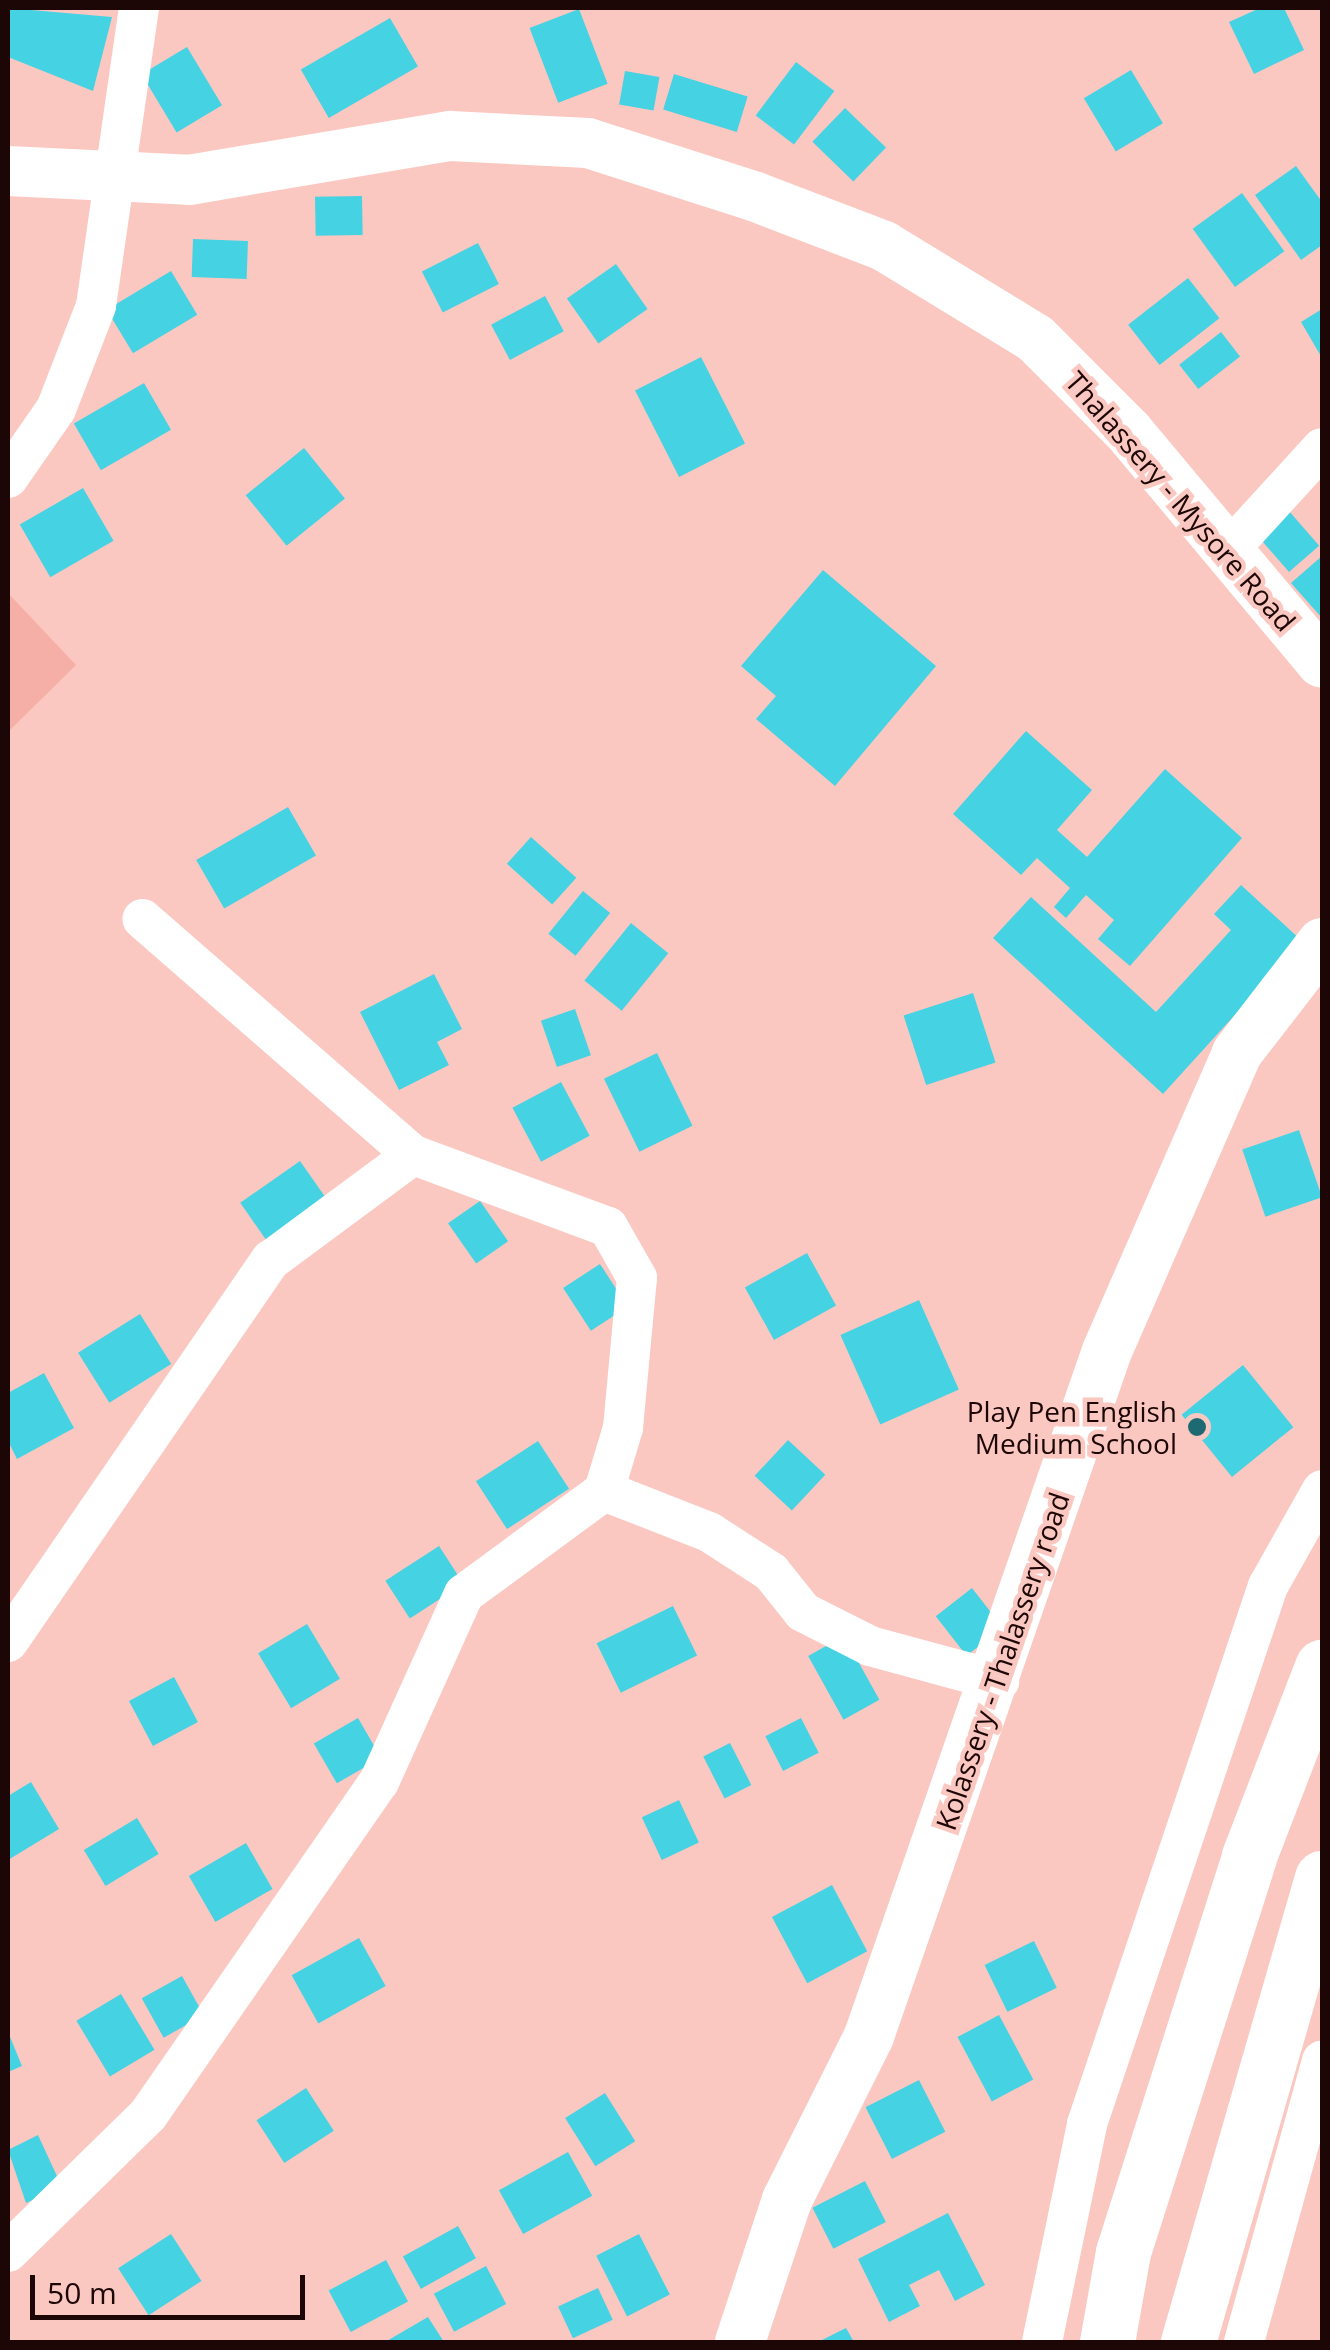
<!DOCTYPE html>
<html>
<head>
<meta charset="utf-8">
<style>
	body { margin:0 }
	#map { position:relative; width:1330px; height:2350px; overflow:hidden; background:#fbc8c1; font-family:"Open Sans",sans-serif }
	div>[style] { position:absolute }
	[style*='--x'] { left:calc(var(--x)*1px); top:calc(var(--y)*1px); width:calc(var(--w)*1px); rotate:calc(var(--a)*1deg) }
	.green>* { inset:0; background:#f5afa7 }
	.building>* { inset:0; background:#45d2e2; transform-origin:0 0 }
	.minor>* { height:40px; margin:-20px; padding:0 20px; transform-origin:20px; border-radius:20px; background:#fff }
	.major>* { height:50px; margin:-25px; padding:0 25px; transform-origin:25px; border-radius:25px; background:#fff }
	.highway>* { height:55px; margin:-27.5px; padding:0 27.5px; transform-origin:27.5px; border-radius:27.5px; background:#fff }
	.dots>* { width:28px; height:28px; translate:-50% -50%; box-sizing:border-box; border:5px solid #fbc8c1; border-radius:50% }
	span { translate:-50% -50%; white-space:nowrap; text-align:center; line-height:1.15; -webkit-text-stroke:9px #fbc8c1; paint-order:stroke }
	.street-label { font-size:28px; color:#1c0706 }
	.poi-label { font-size:28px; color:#1c0706 }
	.right { translate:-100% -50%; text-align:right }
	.frame { position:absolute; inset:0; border:10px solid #1c0706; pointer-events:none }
	.scale { position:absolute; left:30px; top:2275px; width:275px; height:45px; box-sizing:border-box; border:5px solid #1c0706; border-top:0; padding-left:12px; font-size:30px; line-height:35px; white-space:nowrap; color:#1c0706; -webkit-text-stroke:8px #fbc8c1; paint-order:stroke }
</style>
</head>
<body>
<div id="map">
	<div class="green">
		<div style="clip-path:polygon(8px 593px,76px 665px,8px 732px)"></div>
	</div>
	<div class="building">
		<div style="clip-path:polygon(8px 8px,112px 17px,93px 91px,8px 57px)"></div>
		<div style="clip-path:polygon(1260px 8px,1284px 8px,1304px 50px,1254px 74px,1229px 22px)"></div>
		<div style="left:579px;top:9px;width:80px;height:53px;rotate:69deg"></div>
		<div style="left:390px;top:18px;width:56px;height:103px;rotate:60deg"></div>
		<div style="left:187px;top:47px;width:68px;height:53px;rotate:59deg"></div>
		<div style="left:796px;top:62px;width:48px;height:67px;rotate:37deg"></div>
		<div style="left:1131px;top:70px;width:62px;height:55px;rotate:59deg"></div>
		<div style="left:625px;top:71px;width:35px;height:34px;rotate:10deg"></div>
		<div style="left:674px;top:74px;width:77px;height:37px;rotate:17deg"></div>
		<div style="left:845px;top:108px;width:57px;height:47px;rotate:44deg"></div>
		<div style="clip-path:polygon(1296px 166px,1322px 202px,1322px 245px,1301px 260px,1255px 195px)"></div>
		<div style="left:1242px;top:193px;width:72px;height:61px;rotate:54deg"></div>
		<div style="left:362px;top:196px;width:39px;height:47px;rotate:89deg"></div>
		<div style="left:193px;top:239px;width:55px;height:38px;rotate:2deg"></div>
		<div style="left:478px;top:243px;width:46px;height:63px;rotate:63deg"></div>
		<div style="left:616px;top:264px;width:55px;height:60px;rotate:55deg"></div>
		<div style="left:171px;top:271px;width:51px;height:75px;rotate:59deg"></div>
		<div style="left:1188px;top:278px;width:51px;height:76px;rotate:52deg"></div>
		<div style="left:545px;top:296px;width:40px;height:61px;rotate:62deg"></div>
		<div style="clip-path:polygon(1322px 309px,1322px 358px,1301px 322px)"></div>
		<div style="left:1221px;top:332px;width:31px;height:53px;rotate:52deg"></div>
		<div style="left:701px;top:357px;width:97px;height:74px;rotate:63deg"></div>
		<div style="left:144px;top:383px;width:54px;height:81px;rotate:60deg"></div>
		<div style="left:304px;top:448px;width:65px;height:75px;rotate:51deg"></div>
		<div style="left:83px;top:488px;width:61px;height:73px;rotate:60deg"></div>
		<div style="left:1289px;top:511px;width:46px;height:40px;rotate:49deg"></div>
		<div style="clip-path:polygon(1322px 556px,1322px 618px,1291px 583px)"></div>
		<div style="clip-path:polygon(823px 570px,936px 666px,835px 786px,756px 719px,776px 696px,741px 666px)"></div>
		<div style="clip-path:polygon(1026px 731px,1092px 790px,1057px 830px,1087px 857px,1165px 769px,1242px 838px,1130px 966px,1098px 939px,1114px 920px,1086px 895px,1066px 918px,1054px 907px,1070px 888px,1037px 858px,1021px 875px,953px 814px)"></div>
		<div style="left:288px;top:807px;width:56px;height:106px;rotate:60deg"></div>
		<div style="left:531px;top:837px;width:61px;height:36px;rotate:42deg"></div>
		<div style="clip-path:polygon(1241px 885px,1302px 941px,1163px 1094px,993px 938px,1031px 897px,1156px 1012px,1231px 930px,1214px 914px)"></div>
		<div style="left:583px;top:891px;width:35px;height:55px;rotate:39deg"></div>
		<div style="left:631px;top:923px;width:48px;height:74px;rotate:39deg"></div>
		<div style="clip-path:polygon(434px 974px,462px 1029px,437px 1042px,449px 1065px,399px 1090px,360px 1012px)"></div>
		<div style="left:973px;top:993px;width:73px;height:73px;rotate:72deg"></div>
		<div style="left:575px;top:1009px;width:49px;height:36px;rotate:71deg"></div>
		<div style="left:657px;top:1053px;width:81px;height:59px;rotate:64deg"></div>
		<div style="left:561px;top:1082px;width:61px;height:55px;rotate:62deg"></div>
		<div style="left:1299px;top:1130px;width:71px;height:60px;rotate:71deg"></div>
		<div style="left:300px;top:1161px;width:45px;height:73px;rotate:55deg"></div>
		<div style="left:480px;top:1201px;width:49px;height:39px;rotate:55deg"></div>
		<div style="left:807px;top:1253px;width:60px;height:71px;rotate:61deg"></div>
		<div style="left:600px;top:1264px;width:51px;height:44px;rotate:57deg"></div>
		<div style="left:919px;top:1300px;width:98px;height:86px;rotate:66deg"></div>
		<div style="left:140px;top:1314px;width:59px;height:73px;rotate:58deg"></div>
		<div style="left:1243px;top:1365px;width:80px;height:79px;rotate:51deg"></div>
		<div style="clip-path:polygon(44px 1373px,74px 1428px,17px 1459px,8px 1441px,8px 1393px)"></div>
		<div style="left:788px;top:1440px;width:51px;height:49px;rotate:43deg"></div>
		<div style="left:538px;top:1441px;width:57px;height:74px;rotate:57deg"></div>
		<div style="left:439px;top:1546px;width:45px;height:64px;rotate:57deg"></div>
		<div style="left:972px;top:1588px;width:50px;height:46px;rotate:52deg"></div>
		<div style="left:673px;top:1606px;width:55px;height:85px;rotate:64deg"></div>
		<div style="left:307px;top:1624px;width:64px;height:57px;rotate:59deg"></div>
		<div style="left:844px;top:1636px;width:73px;height:41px;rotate:61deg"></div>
		<div style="left:174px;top:1677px;width:51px;height:51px;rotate:62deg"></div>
		<div style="left:358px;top:1718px;width:46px;height:51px;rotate:60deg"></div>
		<div style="left:801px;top:1718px;width:39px;height:40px;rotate:63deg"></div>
		<div style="left:730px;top:1743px;width:47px;height:30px;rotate:63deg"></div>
		<div style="clip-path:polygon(31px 1782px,59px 1829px,8px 1860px,8px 1796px)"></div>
		<div style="left:679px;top:1800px;width:47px;height:41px;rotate:65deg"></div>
		<div style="left:137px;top:1818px;width:42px;height:62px;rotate:59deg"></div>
		<div style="left:246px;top:1843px;width:53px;height:66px;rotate:60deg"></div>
		<div style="left:832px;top:1885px;width:75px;height:68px;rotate:62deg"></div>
		<div style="left:359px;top:1938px;width:55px;height:77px;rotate:61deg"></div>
		<div style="left:1034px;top:1941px;width:52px;height:55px;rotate:64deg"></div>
		<div style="left:182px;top:1976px;width:45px;height:46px;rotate:61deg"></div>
		<div style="left:121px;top:1994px;width:65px;height:52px;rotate:59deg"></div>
		<div style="left:999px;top:2015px;width:73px;height:47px;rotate:62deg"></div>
		<div style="clip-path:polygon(8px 2032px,22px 2066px,8px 2072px)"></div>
		<div style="left:919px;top:2080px;width:58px;height:60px;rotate:63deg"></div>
		<div style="left:306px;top:2088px;width:51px;height:59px;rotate:57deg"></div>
		<div style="left:605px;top:2093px;width:57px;height:47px;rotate:58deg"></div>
		<div style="clip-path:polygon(38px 2135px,62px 2187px,26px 2203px,8px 2150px)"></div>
		<div style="left:568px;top:2152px;width:50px;height:79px;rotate:61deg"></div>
		<div style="left:865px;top:2181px;width:46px;height:59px;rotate:63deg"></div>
		<div style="clip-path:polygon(948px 2213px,985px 2285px,955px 2301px,939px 2270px,909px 2285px,920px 2306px,889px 2322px,858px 2259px)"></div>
		<div style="left:458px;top:2226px;width:37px;height:63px;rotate:61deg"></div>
		<div style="left:171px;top:2234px;width:56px;height:63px;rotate:57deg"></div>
		<div style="left:639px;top:2234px;width:68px;height:48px;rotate:63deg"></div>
		<div style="left:386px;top:2260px;width:47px;height:65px;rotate:62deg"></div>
		<div style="left:486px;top:2266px;width:43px;height:59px;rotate:62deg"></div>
		<div style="left:598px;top:2288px;width:35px;height:44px;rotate:65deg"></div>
		<div style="clip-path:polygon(428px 2317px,444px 2342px,385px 2342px)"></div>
		<div style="clip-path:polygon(846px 2328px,854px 2342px,818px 2342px)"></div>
	</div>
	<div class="minor">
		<div style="--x:8;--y:478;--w:84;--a:-55.2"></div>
		<div style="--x:56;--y:409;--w:110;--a:-68.8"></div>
		<div style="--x:96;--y:306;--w:301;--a:-81.8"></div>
		<div style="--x:1226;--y:553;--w:142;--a:-47.6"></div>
		<div style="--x:604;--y:1491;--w:113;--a:21.3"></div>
		<div style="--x:709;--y:1532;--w:74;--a:32.8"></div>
		<div style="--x:771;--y:1572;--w:51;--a:51.3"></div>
		<div style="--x:803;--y:1612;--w:75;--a:26.9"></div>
		<div style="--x:870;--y:1646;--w:134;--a:15.2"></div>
		<div style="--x:8;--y:1642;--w:464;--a:-55.5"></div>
		<div style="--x:271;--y:1260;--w:177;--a:-36.5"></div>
		<div style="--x:8;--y:2252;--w:196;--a:-44.4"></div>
		<div style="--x:148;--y:2115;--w:405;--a:-55.3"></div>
		<div style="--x:379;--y:1782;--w:206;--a:-65.7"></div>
		<div style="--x:464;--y:1594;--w:174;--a:-36.3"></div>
		<div style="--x:604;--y:1491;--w:66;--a:-73.2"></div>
		<div style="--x:623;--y:1428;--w:151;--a:-84.7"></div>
		<div style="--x:637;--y:1278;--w:59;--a:-119.6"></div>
		<div style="--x:608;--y:1227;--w:208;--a:-159.7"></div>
		<div style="--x:413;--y:1155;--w:359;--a:-138.9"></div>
		<div style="--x:1042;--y:2342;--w:223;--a:-78.3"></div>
		<div style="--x:1087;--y:2124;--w:568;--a:-71.41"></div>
		<div style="--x:1268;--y:1586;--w:110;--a:-60.6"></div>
		<div style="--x:1244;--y:2342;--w:292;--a:-74.5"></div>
	</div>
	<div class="major">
		<div style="--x:8;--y:171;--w:181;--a:2.8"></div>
		<div style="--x:189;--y:180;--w:265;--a:-9.6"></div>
		<div style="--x:450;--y:136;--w:138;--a:2.9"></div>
		<div style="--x:588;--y:143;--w:176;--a:17.8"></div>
		<div style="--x:756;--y:197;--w:137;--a:20.9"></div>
		<div style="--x:884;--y:246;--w:177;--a:31.4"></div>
		<div style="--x:1035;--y:338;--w:132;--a:45"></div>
		<div style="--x:1128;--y:431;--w:302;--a:50.1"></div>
		<div style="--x:740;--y:2342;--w:150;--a:-71.7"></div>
		<div style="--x:787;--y:2200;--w:183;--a:-63.4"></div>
		<div style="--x:869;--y:2036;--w:725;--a:-70.84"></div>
		<div style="--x:1107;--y:1351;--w:325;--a:-66.4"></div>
		<div style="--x:1237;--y:1053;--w:139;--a:-52.3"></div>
	</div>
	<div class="highway">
		<div style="--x:1107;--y:2342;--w:91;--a:-79.9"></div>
		<div style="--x:1123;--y:2252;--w:416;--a:-72.3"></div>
		<div style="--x:1249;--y:1856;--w:203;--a:-68.9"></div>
		<div style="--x:1188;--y:2342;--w:483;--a:-73.9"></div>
	</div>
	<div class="dots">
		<div style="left:1197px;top:1427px;background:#1e6a72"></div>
	</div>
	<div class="street-label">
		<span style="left:1181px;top:501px;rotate:49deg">Thalassery - Mysore Road</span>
		<span style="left:1002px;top:1661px;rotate:-71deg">Kolassery - Thalassery road</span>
	</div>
	<div class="poi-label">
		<span class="right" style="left:1177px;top:1427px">Play Pen English<br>Medium School</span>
	</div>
	<div class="frame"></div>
	<div class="scale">50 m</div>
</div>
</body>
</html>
